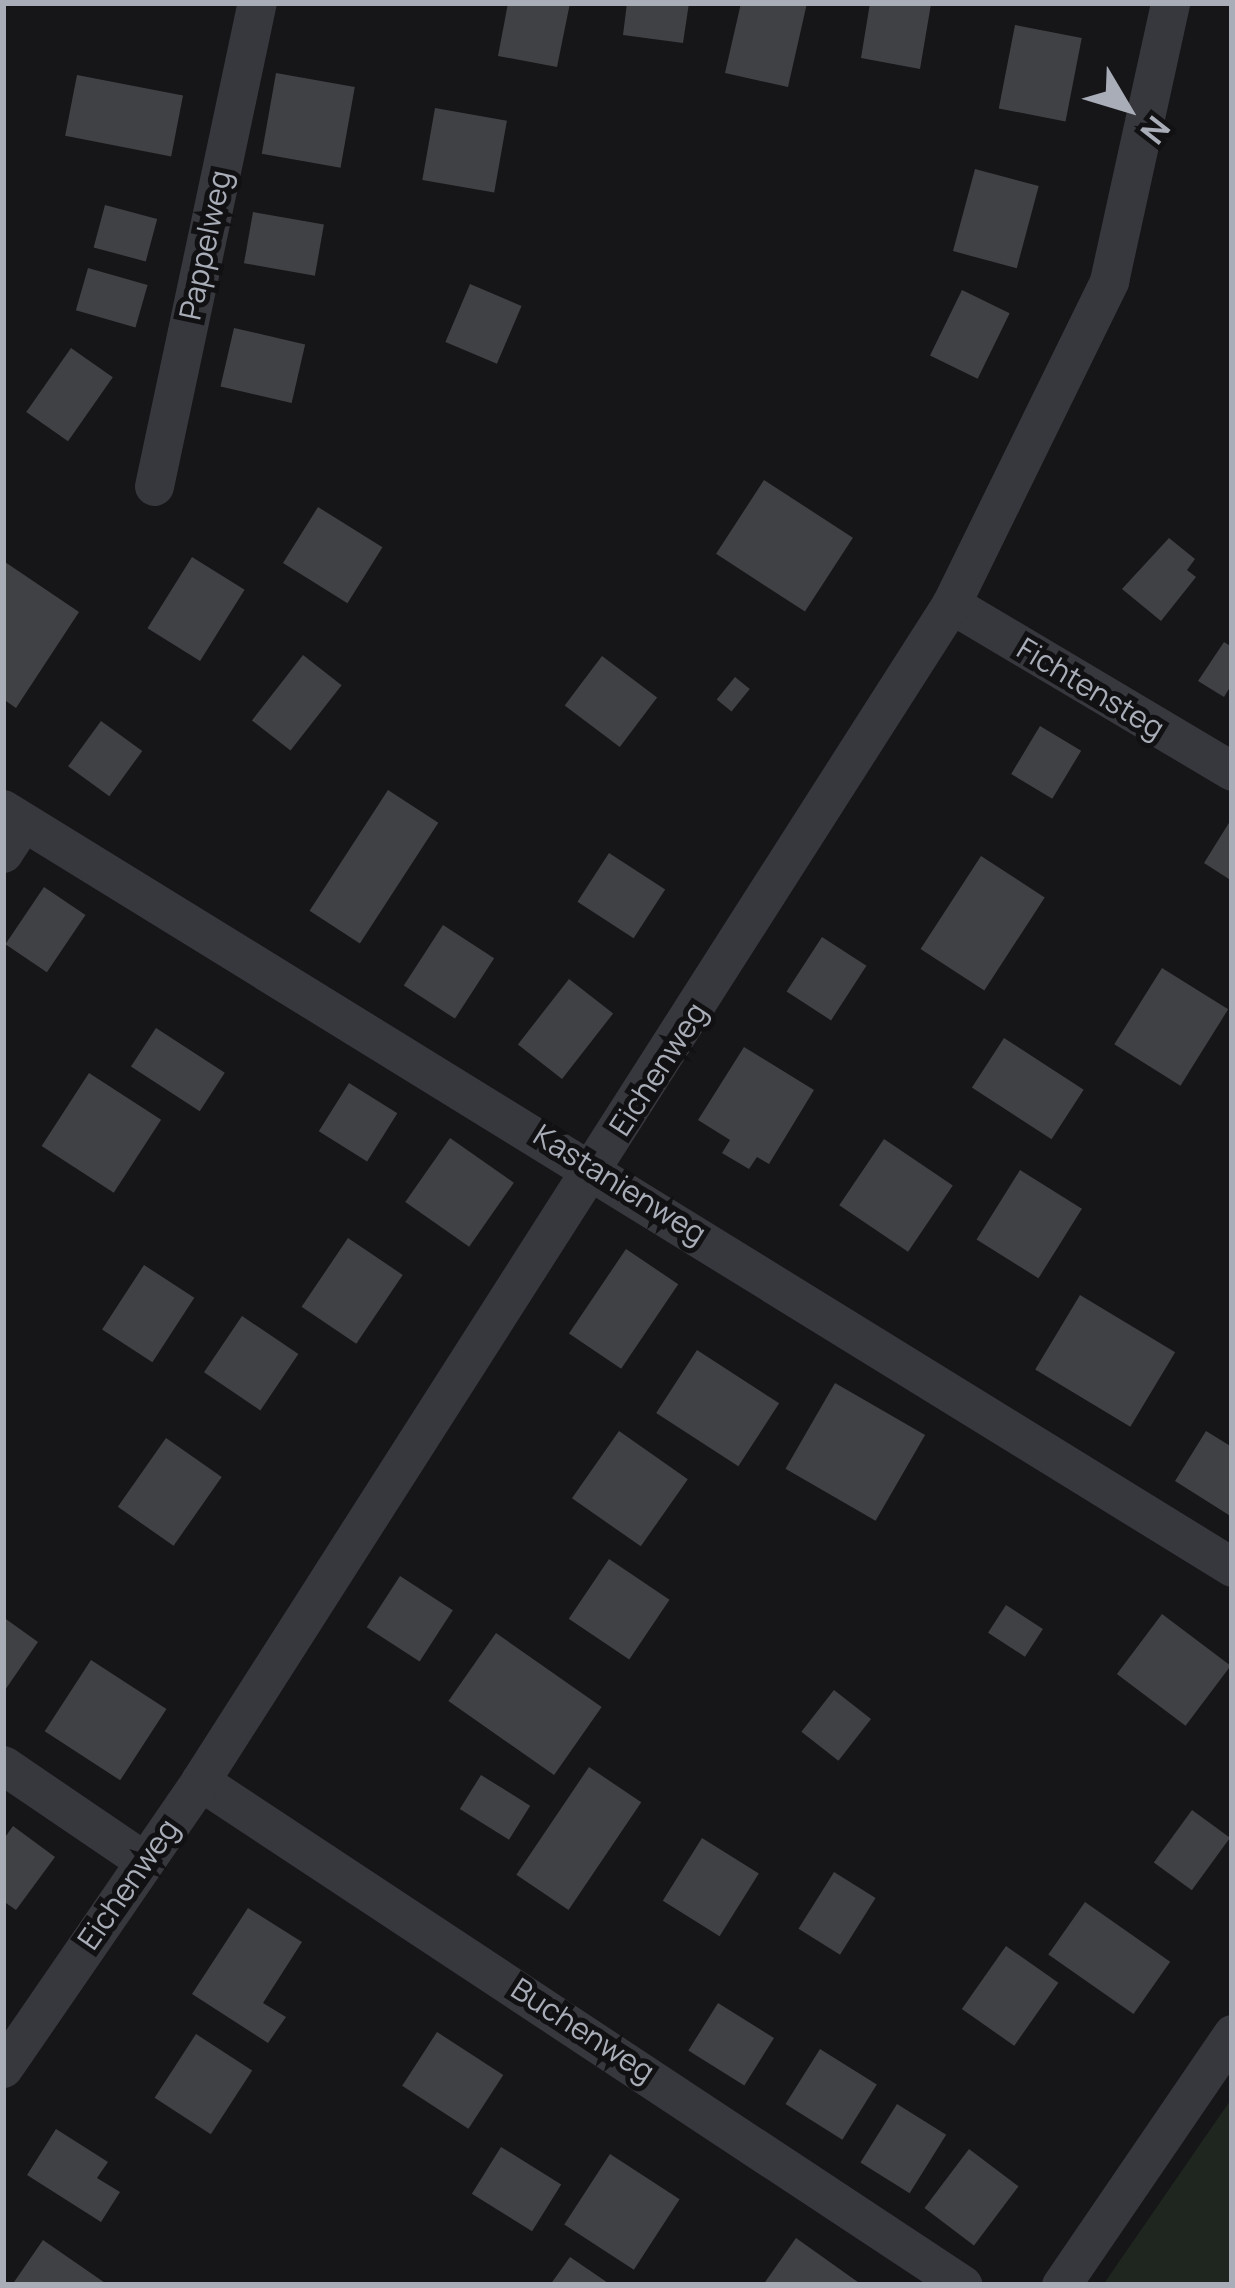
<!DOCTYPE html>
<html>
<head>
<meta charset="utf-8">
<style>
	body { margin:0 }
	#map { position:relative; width:1235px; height:2288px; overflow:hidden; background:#161618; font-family:Manrope,sans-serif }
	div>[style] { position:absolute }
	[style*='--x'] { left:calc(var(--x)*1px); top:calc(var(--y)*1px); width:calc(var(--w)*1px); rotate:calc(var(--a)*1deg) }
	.green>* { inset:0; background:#1e261f }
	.building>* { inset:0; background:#404145; transform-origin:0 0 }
	.street>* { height:39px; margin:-19.5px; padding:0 19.5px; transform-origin:19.5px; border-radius:19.5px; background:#37383d }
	span { translate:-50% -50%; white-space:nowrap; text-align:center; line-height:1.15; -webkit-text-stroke:10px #111113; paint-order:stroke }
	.street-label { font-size:30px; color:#a8adb8 }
	.frame { position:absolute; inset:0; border:6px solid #a8adb8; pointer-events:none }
	.north { position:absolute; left:1067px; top:48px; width:120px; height:120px; -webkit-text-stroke:9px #111113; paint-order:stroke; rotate:128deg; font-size:33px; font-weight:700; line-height:48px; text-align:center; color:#a8adb8 }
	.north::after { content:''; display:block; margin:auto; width:42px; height:54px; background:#a8adb8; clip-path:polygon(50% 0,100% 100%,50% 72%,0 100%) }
</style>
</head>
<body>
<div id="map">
	<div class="green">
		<div style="clip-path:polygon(1232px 2098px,1232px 2285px,1103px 2285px)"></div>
	</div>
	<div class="building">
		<div style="clip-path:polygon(508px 3px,570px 3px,557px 67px,498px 56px)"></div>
		<div style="clip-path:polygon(627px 3px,689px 3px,683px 43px,623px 35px)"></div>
		<div style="clip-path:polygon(741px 3px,807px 3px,788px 87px,725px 73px)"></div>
		<div style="clip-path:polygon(870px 3px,931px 4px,920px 69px,861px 58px)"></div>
		<div style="left:1015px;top:25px;width:68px;height:85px;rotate:11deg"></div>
		<div style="left:276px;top:73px;width:80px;height:82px;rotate:10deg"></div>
		<div style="left:77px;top:75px;width:108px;height:62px;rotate:11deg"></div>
		<div style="left:435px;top:108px;width:73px;height:73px;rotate:10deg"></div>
		<div style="left:975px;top:169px;width:66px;height:85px;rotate:15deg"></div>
		<div style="left:105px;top:205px;width:54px;height:44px;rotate:15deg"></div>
		<div style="left:253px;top:212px;width:72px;height:52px;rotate:10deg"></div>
		<div style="left:88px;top:268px;width:62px;height:44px;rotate:16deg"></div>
		<div style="left:470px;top:284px;width:56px;height:63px;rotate:23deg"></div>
		<div style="left:962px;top:290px;width:53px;height:73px;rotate:26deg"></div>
		<div style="left:234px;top:328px;width:73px;height:60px;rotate:13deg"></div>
		<div style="left:71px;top:348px;width:51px;height:78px;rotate:35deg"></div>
		<div style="left:764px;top:480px;width:106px;height:88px;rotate:33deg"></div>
		<div style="left:318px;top:507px;width:76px;height:66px;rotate:32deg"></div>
		<div style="clip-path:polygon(1169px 538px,1195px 559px,1187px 570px,1196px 577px,1161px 621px,1122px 589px)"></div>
		<div style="left:192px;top:557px;width:62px;height:84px;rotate:32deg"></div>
		<div style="clip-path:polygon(5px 562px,79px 612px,16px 708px,3px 699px)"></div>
		<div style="clip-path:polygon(1224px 642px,1232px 647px,1232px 684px,1224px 697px,1198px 681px)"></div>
		<div style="left:303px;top:655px;width:49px;height:83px;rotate:38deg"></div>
		<div style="left:602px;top:656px;width:69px;height:62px;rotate:37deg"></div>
		<div style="left:735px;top:677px;width:19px;height:29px;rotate:39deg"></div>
		<div style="left:101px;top:721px;width:51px;height:56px;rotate:36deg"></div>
		<div style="left:1040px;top:726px;width:48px;height:56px;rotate:31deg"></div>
		<div style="left:388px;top:790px;width:60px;height:144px;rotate:33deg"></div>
		<div style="clip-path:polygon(1232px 818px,1232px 881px,1204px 863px)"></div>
		<div style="left:609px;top:853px;width:67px;height:58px;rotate:33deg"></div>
		<div style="left:981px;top:856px;width:76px;height:111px;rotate:33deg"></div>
		<div style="left:44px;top:887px;width:50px;height:69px;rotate:34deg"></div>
		<div style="left:443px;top:925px;width:61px;height:72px;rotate:33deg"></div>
		<div style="left:822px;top:937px;width:53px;height:65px;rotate:33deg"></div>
		<div style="left:1162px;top:968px;width:78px;height:90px;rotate:32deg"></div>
		<div style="left:569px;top:979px;width:56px;height:83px;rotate:38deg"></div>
		<div style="left:156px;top:1028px;width:82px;height:46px;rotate:33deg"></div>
		<div style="left:1004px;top:1038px;width:95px;height:59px;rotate:33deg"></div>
		<div style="clip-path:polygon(744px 1047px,814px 1090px,769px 1164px,757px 1157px,749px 1169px,722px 1153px,730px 1140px,698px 1120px)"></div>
		<div style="left:89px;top:1073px;width:86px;height:87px;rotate:33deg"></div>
		<div style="left:349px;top:1083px;width:57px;height:57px;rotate:32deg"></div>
		<div style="left:450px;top:1138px;width:78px;height:78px;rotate:35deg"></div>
		<div style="left:884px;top:1139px;width:83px;height:80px;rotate:34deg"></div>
		<div style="left:1020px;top:1170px;width:73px;height:82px;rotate:32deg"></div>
		<div style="left:348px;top:1238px;width:66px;height:83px;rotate:34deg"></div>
		<div style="left:626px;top:1249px;width:63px;height:102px;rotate:34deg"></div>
		<div style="left:144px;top:1265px;width:60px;height:77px;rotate:33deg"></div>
		<div style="left:1080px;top:1295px;width:111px;height:87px;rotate:31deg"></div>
		<div style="left:242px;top:1316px;width:68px;height:68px;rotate:34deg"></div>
		<div style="left:697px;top:1350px;width:98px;height:75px;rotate:33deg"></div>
		<div style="left:835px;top:1383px;width:104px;height:99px;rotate:30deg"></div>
		<div style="left:619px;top:1431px;width:84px;height:82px;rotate:35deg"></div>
		<div style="clip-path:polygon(1206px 1431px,1232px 1447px,1232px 1517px,1175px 1481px)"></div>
		<div style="left:166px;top:1438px;width:68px;height:84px;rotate:35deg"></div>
		<div style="left:609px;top:1559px;width:73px;height:72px;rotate:34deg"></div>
		<div style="left:400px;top:1576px;width:63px;height:61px;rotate:33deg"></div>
		<div style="left:1006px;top:1605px;width:44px;height:33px;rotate:33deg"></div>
		<div style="left:1162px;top:1614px;width:86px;height:75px;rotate:37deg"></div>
		<div style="clip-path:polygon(3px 1617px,38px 1642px,3px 1693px)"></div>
		<div style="left:496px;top:1633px;width:129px;height:83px;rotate:35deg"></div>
		<div style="left:91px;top:1660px;width:90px;height:85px;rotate:33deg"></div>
		<div style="left:834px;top:1690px;width:47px;height:53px;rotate:38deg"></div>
		<div style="left:589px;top:1767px;width:63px;height:130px;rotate:34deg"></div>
		<div style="left:481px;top:1775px;width:58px;height:40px;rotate:32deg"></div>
		<div style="left:1192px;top:1810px;width:47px;height:65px;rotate:36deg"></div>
		<div style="clip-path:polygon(13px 1826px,55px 1857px,16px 1910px,3px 1901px,3px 1840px)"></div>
		<div style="left:702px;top:1838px;width:67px;height:74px;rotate:32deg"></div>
		<div style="left:834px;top:1872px;width:49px;height:67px;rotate:32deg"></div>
		<div style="left:1085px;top:1902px;width:104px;height:64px;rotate:35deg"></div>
		<div style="clip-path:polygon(248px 1908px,302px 1942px,263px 2003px,286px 2017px,268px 2043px,192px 1994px)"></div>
		<div style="left:1006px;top:1946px;width:64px;height:77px;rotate:35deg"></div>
		<div style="left:718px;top:2003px;width:66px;height:56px;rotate:32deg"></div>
		<div style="left:437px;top:2032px;width:79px;height:64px;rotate:33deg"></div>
		<div style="left:196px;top:2034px;width:67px;height:76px;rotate:33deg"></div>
		<div style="left:820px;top:2049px;width:67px;height:65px;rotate:32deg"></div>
		<div style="left:897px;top:2104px;width:58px;height:69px;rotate:32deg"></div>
		<div style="clip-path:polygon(56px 2129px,108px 2162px,97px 2178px,120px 2192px,101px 2222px,27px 2175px)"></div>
		<div style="left:501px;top:2147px;width:71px;height:55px;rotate:32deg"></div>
		<div style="left:969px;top:2149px;width:62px;height:74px;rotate:37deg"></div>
		<div style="left:610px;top:2154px;width:83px;height:84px;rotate:33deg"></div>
		<div style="clip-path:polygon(796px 2238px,862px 2285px,763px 2285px)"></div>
		<div style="clip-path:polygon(43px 2240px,108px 2285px,12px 2285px)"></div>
		<div style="clip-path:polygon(570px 2257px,611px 2285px,550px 2285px)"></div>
	</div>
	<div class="street">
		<div style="--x:154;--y:486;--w:494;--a:-78"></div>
		<div style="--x:951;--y:604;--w:327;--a:30.7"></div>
		<div style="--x:3;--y:809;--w:1444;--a:31.66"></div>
		<div style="--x:3;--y:853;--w:37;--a:-57"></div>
		<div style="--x:3;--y:1765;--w:171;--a:34.2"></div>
		<div style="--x:200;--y:1781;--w:914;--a:33.45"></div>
		<div style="--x:3;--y:2068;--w:348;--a:-55.5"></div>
		<div style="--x:200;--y:1781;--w:1396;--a:-57.46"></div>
		<div style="--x:951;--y:604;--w:360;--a:-63.9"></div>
		<div style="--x:1109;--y:281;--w:285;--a:-77.6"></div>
		<div style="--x:1061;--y:2285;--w:304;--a:-55.7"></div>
	</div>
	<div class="street-label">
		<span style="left:205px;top:245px;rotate:-78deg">Pappelweg</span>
		<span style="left:1091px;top:688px;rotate:31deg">Fichtensteg</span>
		<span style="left:658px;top:1069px;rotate:-57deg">Eichenweg</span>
		<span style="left:620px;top:1184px;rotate:32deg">Kastanienweg</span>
		<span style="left:128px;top:1884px;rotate:-55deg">Eichenweg</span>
		<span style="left:583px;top:2030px;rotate:33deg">Buchenweg</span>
	</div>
	<div class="frame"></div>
	<div class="north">N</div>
</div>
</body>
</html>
